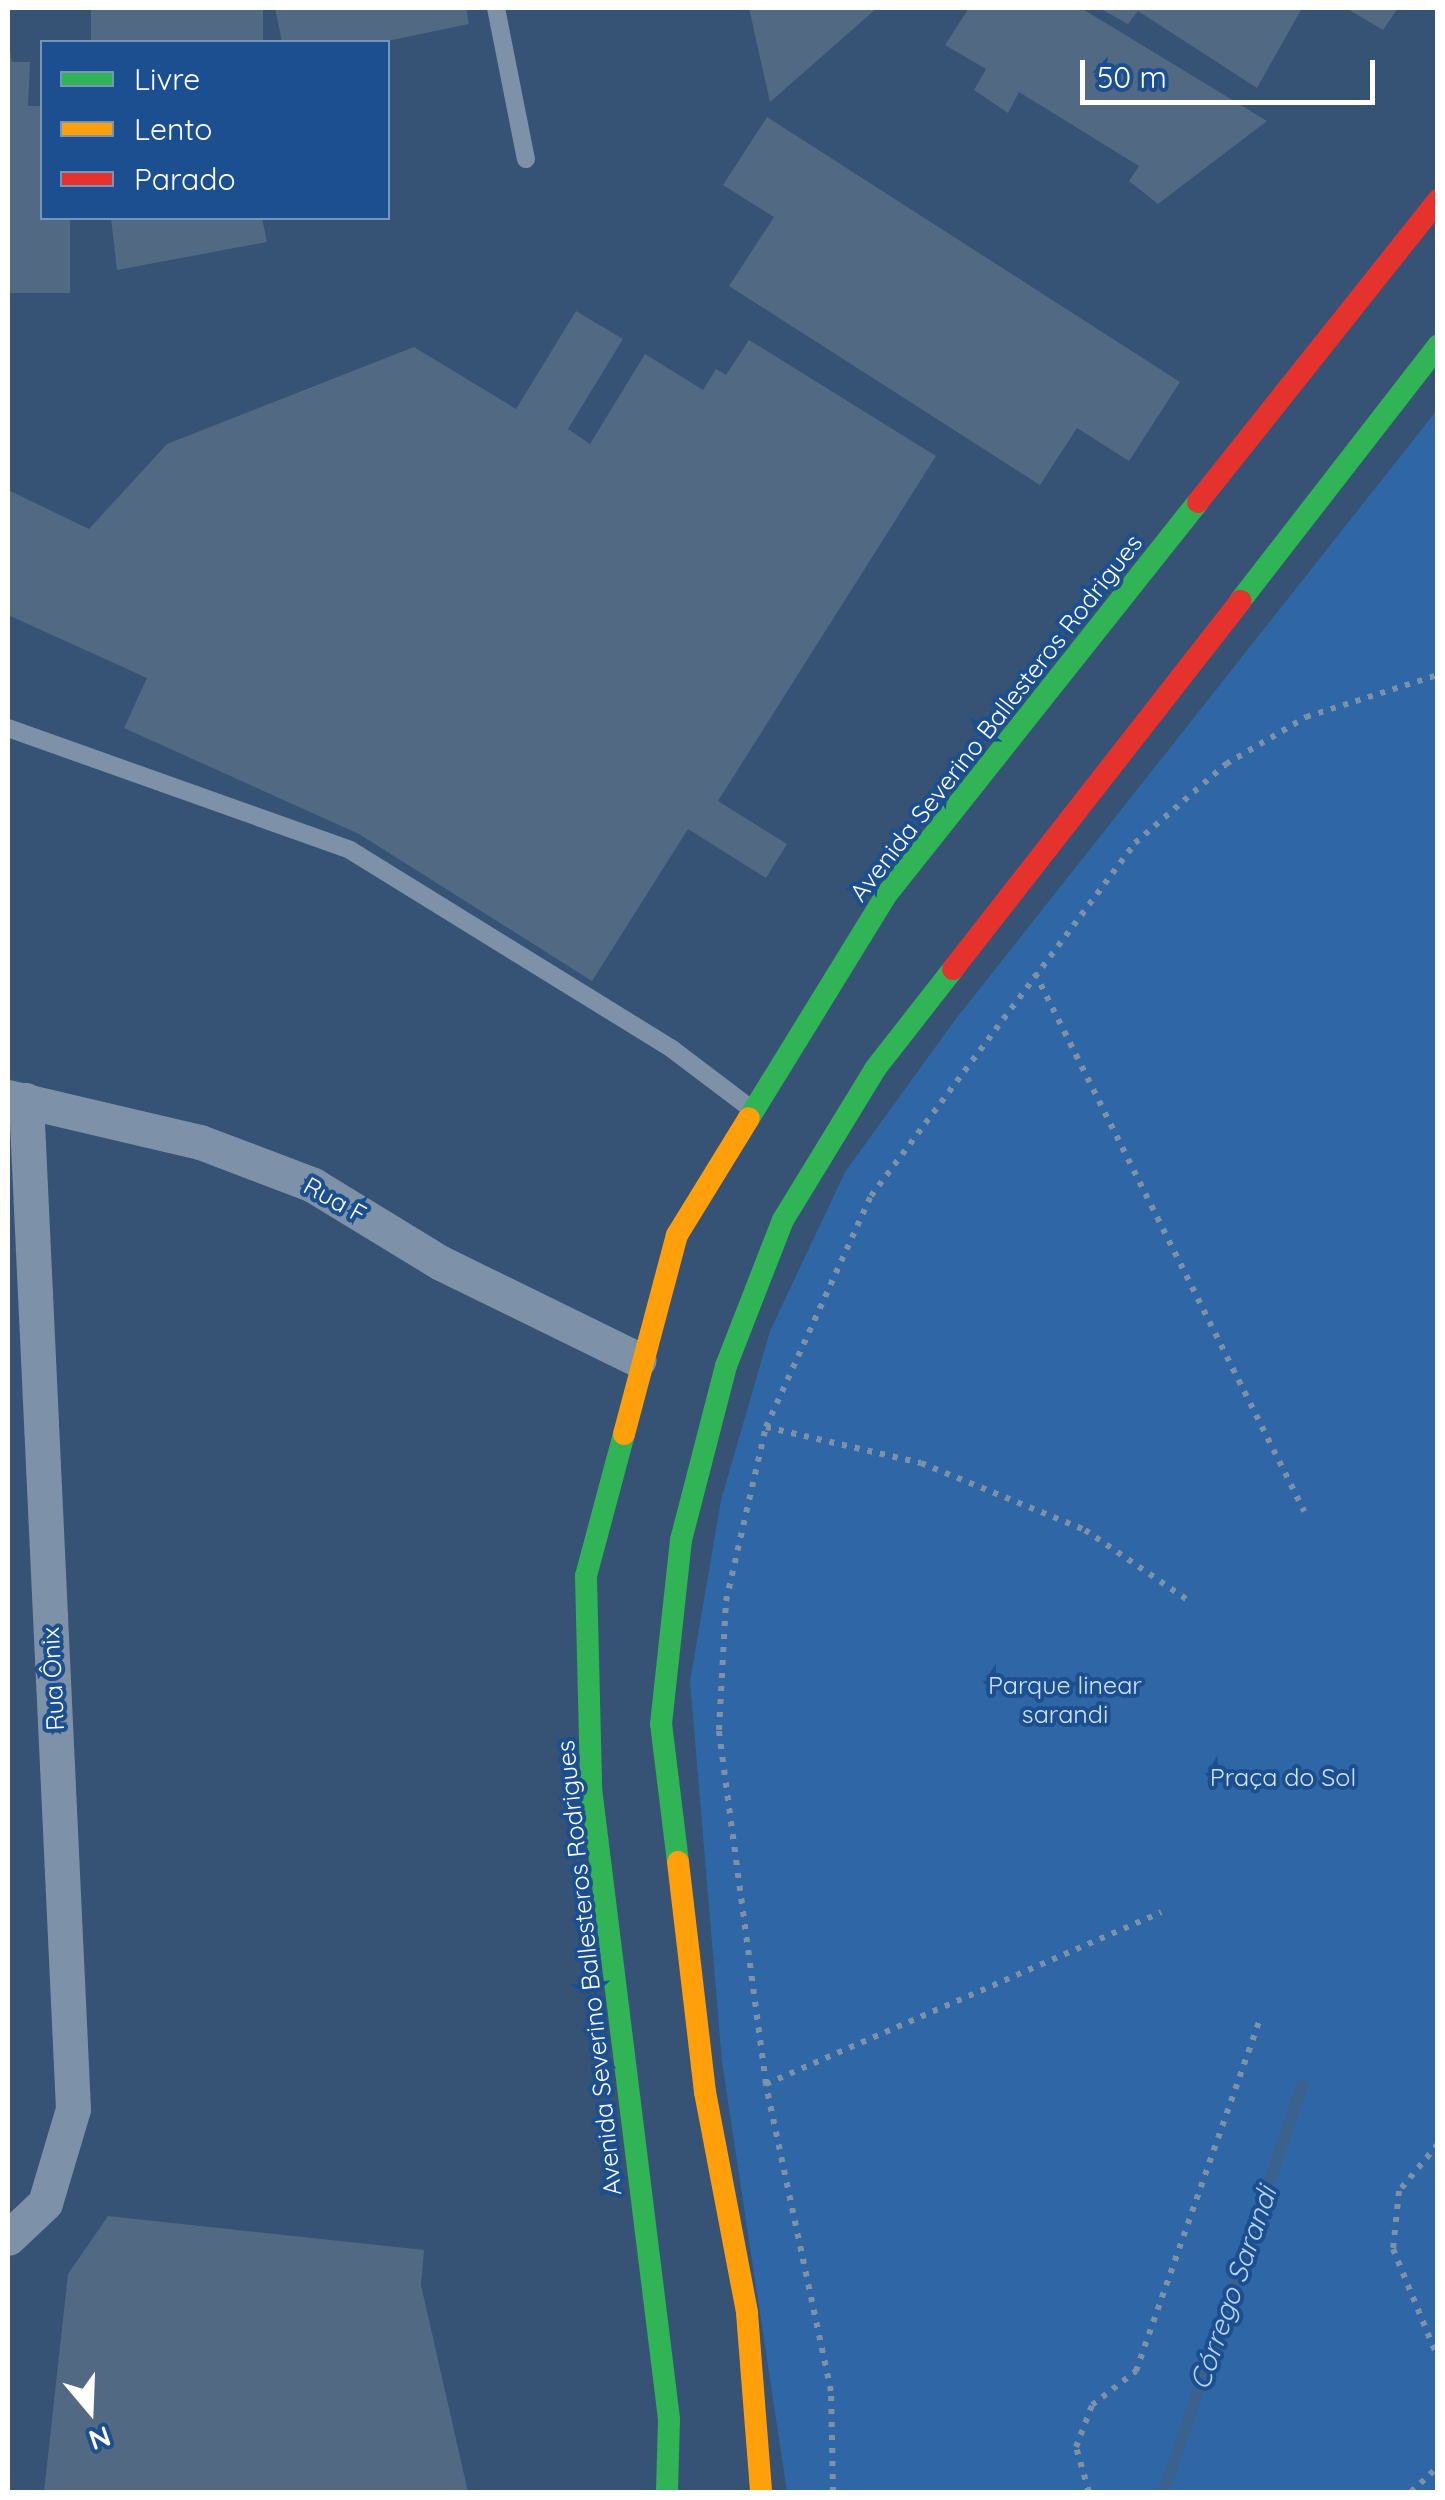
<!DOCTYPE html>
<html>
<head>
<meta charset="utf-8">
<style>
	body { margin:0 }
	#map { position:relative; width:1445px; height:2500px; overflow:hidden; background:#365274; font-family:Quicksand,sans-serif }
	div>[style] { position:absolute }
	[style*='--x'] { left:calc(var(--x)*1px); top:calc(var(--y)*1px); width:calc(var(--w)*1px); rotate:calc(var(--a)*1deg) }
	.green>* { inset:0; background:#2f66a5 }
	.stream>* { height:11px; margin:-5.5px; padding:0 5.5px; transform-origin:5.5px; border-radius:5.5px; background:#3b618d }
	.building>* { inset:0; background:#526984; transform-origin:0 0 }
	.path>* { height:6px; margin-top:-3px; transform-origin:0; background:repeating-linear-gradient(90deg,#7d92a8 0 5px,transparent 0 13px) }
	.lane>* { height:18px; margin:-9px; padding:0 9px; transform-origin:9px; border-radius:9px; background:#7d92a8 }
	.street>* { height:35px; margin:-17.5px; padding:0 17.5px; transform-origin:17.5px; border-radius:17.5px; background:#7d92a8 }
	.fast>* { height:22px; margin:-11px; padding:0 11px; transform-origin:11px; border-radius:11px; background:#30b455 }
	.slow>* { height:22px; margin:-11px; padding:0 11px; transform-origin:11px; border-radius:11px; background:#ff9f0a }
	.jam>* { height:22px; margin:-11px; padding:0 11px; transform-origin:11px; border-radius:11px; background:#e5322d }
	span { translate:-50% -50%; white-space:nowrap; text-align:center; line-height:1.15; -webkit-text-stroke:8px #1b4f8f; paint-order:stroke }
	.street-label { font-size:25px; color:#fff }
	.park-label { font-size:25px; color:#cfe3fa }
	.water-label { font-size:28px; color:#b5d3f5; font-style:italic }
	.frame { position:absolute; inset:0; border:10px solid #fff; pointer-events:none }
	.legend { position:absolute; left:40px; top:40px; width:350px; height:180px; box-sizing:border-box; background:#1b4f8f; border:2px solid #7695bc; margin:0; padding:12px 18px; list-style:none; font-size:30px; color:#fff }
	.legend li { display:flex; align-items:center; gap:20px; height:50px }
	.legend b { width:50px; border:2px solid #7695bc }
	.north { position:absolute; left:40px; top:2360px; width:100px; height:100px; -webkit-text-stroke:8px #1b4f8f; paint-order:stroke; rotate:161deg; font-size:28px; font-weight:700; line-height:40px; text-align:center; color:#fff }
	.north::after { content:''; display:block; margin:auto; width:35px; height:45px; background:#fff; clip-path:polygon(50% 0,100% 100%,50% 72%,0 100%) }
	.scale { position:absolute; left:1080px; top:60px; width:295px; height:45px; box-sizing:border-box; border:5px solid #fff; border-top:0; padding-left:12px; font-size:30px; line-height:35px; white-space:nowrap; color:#fff; -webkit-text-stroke:8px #1b4f8f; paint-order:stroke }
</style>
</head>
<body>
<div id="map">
	<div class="green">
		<div style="clip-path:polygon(1437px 410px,1437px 2492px,787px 2492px,722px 2062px,690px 1681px,721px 1500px,770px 1331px,845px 1172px,955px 1020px)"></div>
	</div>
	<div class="stream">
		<div style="--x:1163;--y:2492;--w:431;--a:-71.2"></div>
	</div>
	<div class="building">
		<div style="left:91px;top:8px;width:172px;height:35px"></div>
		<div style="clip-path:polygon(275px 8px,466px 8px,469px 24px,382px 42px,282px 42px)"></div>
		<div style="clip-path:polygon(749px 8px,877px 8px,770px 102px)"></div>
		<div style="clip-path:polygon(969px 8px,1081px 8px,1267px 121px,1158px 204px,1129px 181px,1139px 166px,1019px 92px,1008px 113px,974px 90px,986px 69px,945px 45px)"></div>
		<div style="clip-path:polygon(1099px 8px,1302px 8px,1257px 88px,1138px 11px,1128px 24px)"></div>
		<div style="clip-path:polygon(1346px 8px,1398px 8px,1383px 30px)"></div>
		<div style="clip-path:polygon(8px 40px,12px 62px,30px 62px,28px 106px,42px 106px,42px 218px,70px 218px,70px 293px,8px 293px)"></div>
		<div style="clip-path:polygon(767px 117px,1180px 382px,1129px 461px,1077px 428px,1040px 485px,729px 286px,774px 217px,723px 185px)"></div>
		<div style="clip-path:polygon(111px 218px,262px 218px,267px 242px,117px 270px)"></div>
		<div style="clip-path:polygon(576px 311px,623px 339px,568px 429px,590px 444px,645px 354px,703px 390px,716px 369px,726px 375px,749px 340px,936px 456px,718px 801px,787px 844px,766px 878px,688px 829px,592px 981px,359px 834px,124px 728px,147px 678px,8px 615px,8px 490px,89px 529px,167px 444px,414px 347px,516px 409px)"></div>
		<div style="clip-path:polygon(108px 2216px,424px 2250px,421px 2285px,468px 2492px,44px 2492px,68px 2274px)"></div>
	</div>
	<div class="path">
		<div style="--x:1035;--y:973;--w:602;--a:63.43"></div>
		<div style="--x:766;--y:1427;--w:159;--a:13.1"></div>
		<div style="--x:921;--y:1463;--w:177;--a:22.2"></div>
		<div style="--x:1085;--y:1530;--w:126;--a:34.3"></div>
		<div style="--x:766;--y:2084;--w:431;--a:-23.5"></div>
		<div style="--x:1438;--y:2144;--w:61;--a:129.7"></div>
		<div style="--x:1399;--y:2191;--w:58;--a:95.9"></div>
		<div style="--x:1393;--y:2249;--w:118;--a:67.6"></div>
		<div style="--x:833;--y:2492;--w:101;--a:-91.1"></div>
		<div style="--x:831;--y:2391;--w:314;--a:-102"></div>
		<div style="--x:766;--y:2084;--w:357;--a:-97.6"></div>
		<div style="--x:719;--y:1730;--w:129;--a:-86.9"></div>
		<div style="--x:726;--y:1601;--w:179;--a:-77.1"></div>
		<div style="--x:766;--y:1427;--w:254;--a:-65.6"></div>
		<div style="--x:871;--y:1196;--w:441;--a:-53.2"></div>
		<div style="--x:1135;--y:843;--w:121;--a:-41"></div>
		<div style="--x:1226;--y:764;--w:93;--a:-30.4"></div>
		<div style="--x:1306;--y:717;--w:139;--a:-17.7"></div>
		<div style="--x:1089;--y:2492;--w:47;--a:-106.1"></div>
		<div style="--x:1076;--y:2447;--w:45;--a:-69.1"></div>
		<div style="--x:1092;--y:2405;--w:56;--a:-37.7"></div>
		<div style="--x:1136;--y:2371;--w:373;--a:-70.6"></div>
		<div style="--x:1411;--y:2492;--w:37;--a:-43"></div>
	</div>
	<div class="lane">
		<div style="--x:496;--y:8;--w:154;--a:78.8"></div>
		<div style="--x:8;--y:728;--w:363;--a:19.6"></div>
		<div style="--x:350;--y:850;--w:379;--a:31.7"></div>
		<div style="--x:672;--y:1049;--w:98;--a:37.1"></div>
	</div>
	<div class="street">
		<div style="--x:8;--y:1097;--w:197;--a:13.2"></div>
		<div style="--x:200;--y:1142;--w:121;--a:20.8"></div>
		<div style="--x:313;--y:1185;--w:150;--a:31.4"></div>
		<div style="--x:441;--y:1263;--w:220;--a:26.1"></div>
		<div style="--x:8;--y:2238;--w:51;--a:-43.4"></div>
		<div style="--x:45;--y:2203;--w:98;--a:-73.4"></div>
		<div style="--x:73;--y:2109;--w:1010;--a:-92.67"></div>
	</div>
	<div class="fast">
		<div style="--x:1240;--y:601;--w:323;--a:-52.2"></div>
		<div style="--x:749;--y:1118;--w:263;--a:-58.4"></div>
		<div style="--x:887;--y:894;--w:500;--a:-51.57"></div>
		<div style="--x:624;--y:1434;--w:147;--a:105"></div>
		<div style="--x:586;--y:1576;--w:212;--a:88.6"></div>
		<div style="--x:591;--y:1788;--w:636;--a:82.95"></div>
		<div style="--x:669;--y:2419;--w:73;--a:91.6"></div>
		<div style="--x:678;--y:1862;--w:139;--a:-97"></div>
		<div style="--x:661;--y:1724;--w:185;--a:-83.8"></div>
		<div style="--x:681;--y:1540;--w:180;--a:-75.5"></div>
		<div style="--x:726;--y:1366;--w:157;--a:-68.7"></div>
		<div style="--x:783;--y:1220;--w:177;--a:-58.6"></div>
		<div style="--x:875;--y:1069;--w:127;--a:-52"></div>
	</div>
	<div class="slow">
		<div style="--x:624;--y:1434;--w:206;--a:-75.1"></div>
		<div style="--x:677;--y:1235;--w:137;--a:-58.4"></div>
		<div style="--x:678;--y:1862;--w:232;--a:83.3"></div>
		<div style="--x:705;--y:2092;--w:225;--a:79.2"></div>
		<div style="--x:747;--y:2313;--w:180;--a:85.5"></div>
	</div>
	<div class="jam">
		<div style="--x:1198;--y:502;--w:386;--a:-51.5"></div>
		<div style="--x:953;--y:969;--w:467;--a:-52"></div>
	</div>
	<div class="street-label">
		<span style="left:996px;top:718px;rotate:-52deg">Avenida Severino Ballesteros Rodrigues</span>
		<span style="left:335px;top:1200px;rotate:29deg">Rua F</span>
		<span style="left:53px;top:1679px;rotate:-93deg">Rua Ônix</span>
		<span style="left:589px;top:1968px;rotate:-96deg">Avenida Severino Ballesteros Rodrigues</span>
	</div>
	<div class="park-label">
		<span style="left:1065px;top:1700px">Parque linear<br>sarandi</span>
		<span style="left:1283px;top:1777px">Praça do Sol</span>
	</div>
	<div class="water-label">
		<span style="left:1233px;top:2288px;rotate:-71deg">Córrego Sarandi</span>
	</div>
	<div class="frame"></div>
	<ul class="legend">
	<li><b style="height:12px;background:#30b455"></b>Livre</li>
	<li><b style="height:12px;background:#ff9f0a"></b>Lento</li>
	<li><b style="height:12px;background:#e5322d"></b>Parado</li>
	</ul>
	<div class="north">N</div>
	<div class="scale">50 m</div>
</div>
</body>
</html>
